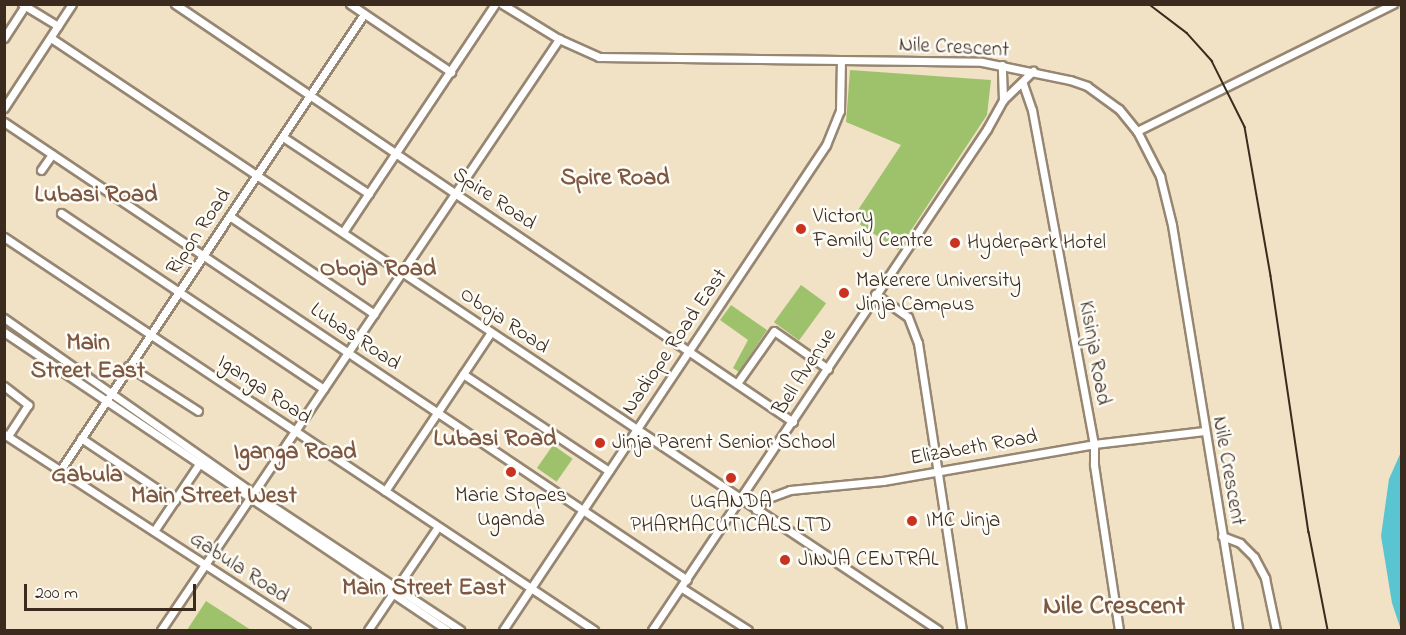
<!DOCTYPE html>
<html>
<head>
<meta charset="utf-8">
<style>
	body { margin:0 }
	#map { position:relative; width:1406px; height:635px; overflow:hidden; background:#f2e2c5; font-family:"Indie Flower",sans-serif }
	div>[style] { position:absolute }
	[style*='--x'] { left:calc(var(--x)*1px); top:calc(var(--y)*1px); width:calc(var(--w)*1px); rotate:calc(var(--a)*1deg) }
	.green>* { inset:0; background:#9ec26b; transform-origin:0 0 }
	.water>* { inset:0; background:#59c5d1 }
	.roads { filter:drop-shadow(2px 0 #968672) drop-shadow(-2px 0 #968672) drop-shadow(0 2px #968672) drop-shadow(0 -2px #968672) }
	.minor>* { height:7px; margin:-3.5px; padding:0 3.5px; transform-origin:3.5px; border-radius:3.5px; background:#fff }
	.rail>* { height:1.5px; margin:-0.75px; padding:0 0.75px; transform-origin:0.75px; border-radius:0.75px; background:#3b2a1e }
	.dots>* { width:16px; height:16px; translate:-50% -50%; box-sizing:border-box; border:3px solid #fdfcf7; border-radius:50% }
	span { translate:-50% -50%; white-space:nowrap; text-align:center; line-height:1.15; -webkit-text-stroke:5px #fdfcf7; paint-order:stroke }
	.street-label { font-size:21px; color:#3b2a1e }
	.poi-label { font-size:21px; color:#3b2a1e }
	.left { translate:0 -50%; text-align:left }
	.quarter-label { font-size:24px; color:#7e5741; font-weight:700 }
	.district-label { font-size:27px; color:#7e5741; font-weight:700 }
	.frame { position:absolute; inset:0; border:6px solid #3b2a1e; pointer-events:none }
	.scale { position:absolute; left:24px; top:584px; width:172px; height:27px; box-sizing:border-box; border:3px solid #3b2a1e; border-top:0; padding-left:8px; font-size:18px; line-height:21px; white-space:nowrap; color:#3b2a1e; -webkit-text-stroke:4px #fdfcf7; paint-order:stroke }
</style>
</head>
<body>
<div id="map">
	<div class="green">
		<div style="clip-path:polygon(850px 70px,991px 80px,987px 115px,898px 250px,852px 219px,901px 145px,846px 122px)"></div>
		<div style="left:801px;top:285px;width:31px;height:46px;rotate:36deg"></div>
		<div style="clip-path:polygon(731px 305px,767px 330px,739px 372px,733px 368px,748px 340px,720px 320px)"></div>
		<div style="left:553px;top:445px;width:24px;height:28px;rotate:35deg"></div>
		<div style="clip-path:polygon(206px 601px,251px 630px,187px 630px)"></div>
	</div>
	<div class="water">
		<div style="clip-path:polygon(1401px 452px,1402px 453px,1401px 630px,1392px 603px,1381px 536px,1389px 479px)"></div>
	</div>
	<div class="roads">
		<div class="minor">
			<div style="--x:22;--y:4;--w:42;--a:31.4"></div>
			<div style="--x:175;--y:4;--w:746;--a:34.07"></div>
			<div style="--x:350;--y:4;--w:122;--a:34"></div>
			<div style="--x:502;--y:4;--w:67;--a:31.6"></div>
			<div style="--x:559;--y:39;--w:44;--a:24.2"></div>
			<div style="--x:599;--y:57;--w:383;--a:0.7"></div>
			<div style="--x:982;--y:62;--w:90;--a:11.6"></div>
			<div style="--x:1070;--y:80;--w:18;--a:19"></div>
			<div style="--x:1087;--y:86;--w:39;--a:36"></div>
			<div style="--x:1119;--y:109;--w:28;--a:51"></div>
			<div style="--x:1137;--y:131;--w:51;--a:62.9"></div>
			<div style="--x:1160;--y:176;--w:50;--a:76.2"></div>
			<div style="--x:1172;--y:225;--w:410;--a:80.7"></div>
			<div style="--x:4;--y:38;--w:38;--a:-57"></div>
			<div style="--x:51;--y:38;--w:1066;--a:33.72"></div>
			<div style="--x:1023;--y:84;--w:28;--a:71"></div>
			<div style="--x:1032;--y:110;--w:340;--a:79.5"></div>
			<div style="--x:1094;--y:444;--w:21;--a:90"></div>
			<div style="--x:1094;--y:465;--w:167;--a:81.4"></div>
			<div style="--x:1003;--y:100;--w:42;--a:-44"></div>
			<div style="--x:4;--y:108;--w:124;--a:-56.8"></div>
			<div style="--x:4;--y:122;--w:822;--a:33.84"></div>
			<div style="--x:1137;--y:131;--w:286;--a:-26.4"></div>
			<div style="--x:283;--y:137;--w:103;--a:33.5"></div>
			<div style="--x:41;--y:170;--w:19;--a:-55"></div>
			<div style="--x:61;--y:213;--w:316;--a:33.8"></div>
			<div style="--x:231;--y:217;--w:173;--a:34.1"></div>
			<div style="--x:343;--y:232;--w:274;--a:-56.3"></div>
			<div style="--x:4;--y:237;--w:709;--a:33.67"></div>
			<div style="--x:875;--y:294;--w:40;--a:34.9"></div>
			<div style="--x:908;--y:317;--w:28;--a:69"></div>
			<div style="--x:918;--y:343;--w:290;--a:81.3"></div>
			<div style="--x:4;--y:318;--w:306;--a:35.1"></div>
			<div style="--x:254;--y:494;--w:247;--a:33.4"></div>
			<div style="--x:4;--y:332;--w:534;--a:33.93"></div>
			<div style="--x:128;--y:366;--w:83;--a:32.7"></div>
			<div style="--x:463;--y:374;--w:175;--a:33.6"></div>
			<div style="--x:738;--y:382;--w:62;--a:-54.8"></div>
			<div style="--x:774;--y:331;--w:66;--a:35.1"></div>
			<div style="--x:4;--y:386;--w:31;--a:38"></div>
			<div style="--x:28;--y:405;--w:37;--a:123"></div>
			<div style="--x:4;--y:434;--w:360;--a:33"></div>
			<div style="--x:81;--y:438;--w:113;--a:33.8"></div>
			<div style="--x:61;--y:469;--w:547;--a:-56.34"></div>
			<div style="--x:385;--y:491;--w:191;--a:-56.3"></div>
			<div style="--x:756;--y:510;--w:12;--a:-55"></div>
			<div style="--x:763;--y:500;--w:29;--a:-20"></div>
			<div style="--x:790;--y:490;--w:93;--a:-5.5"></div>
			<div style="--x:883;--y:481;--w:214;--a:-9.9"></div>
			<div style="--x:1094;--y:444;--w:111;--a:-6.7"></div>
			<div style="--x:154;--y:531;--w:81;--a:-56.1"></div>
			<div style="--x:1222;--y:536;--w:19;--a:21"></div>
			<div style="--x:1240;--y:543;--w:20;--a:45"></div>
			<div style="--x:1254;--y:557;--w:24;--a:62"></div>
			<div style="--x:1265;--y:578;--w:53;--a:78.1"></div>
			<div style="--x:682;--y:588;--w:78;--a:32.5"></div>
			<div style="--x:161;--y:630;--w:713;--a:-56.04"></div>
			<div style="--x:368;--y:630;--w:123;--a:-55.9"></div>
			<div style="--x:503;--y:630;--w:583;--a:-56.34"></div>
			<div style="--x:826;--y:145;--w:37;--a:-68"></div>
			<div style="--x:840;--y:111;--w:51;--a:-88.9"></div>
			<div style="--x:652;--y:630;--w:603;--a:-56.23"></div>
			<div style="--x:987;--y:129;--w:33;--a:-61"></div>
			<div style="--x:1003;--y:100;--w:35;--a:-92"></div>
		</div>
	</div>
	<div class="rail">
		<div style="--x:1149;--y:4;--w:48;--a:37.3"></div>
		<div style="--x:1187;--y:33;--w:38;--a:48"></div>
		<div style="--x:1212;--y:61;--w:74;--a:63.4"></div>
		<div style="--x:1245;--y:127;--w:151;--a:80.1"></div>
		<div style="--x:1271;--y:276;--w:259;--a:81.6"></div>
		<div style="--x:1309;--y:532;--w:100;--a:79"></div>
	</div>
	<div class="dots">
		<div style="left:801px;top:229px;background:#c8321e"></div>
		<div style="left:955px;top:243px;background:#c8321e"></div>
		<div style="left:844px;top:293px;background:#c8321e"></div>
		<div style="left:600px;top:443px;background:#c8321e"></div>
		<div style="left:511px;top:472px;background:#c8321e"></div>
		<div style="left:731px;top:478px;background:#c8321e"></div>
		<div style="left:912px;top:521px;background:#c8321e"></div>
		<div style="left:785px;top:560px;background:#c8321e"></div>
	</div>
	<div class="street-label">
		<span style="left:954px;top:48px;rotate:3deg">Nile Crescent</span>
		<span style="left:494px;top:199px;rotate:34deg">Spire Road</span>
		<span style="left:199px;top:232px;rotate:-56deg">Ripon Road</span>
		<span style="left:504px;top:321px;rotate:34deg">Oboja Road</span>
		<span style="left:355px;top:337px;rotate:34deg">Lubas Road</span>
		<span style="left:675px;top:342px;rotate:-56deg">Nadiope Road East</span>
		<span style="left:1094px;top:353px;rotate:80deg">Kisinja Road</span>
		<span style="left:805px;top:372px;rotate:-57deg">Bell Avenue</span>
		<span style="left:264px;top:390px;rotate:34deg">Iganga Road</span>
		<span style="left:974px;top:448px;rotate:-10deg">Elizabeth Road</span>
		<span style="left:1228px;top:471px;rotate:80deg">Nile Crescent</span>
		<span style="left:239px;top:568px;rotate:33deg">Gabula Road</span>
	</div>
	<div class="poi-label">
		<span class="left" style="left:813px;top:229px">Victory<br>Family Centre</span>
		<span class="left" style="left:967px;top:243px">Hyderpark Hotel</span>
		<span class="left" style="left:856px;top:293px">Makerere University<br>Jinja Campus</span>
		<span class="left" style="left:612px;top:443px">Jinja Parent Senior School</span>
		<span style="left:511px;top:508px">Marie Stopes<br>Uganda</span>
		<span style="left:731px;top:514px">UGANDA<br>PHARMACUTICALS LTD</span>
		<span class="left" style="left:926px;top:521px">IMC Jinja</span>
		<span class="left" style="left:798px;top:560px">JINJA CENTRAL</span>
	</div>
	<div class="quarter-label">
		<span style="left:615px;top:179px">Spire Road</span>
		<span style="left:96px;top:196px">Lubasi Road</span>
		<span style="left:378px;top:270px">Oboja Road</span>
		<span style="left:88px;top:358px">Main<br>Street East</span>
		<span style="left:495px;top:440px">Lubasi Road</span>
		<span style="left:295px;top:453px">Iganga Road</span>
		<span style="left:87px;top:476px">Gabula</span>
		<span style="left:214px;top:497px">Main Street West</span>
		<span style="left:424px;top:589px">Main Street East</span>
	</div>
	<div class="district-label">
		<span style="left:1114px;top:607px">Nile Crescent</span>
	</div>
	<div class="frame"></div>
	<div class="scale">200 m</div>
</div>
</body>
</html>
